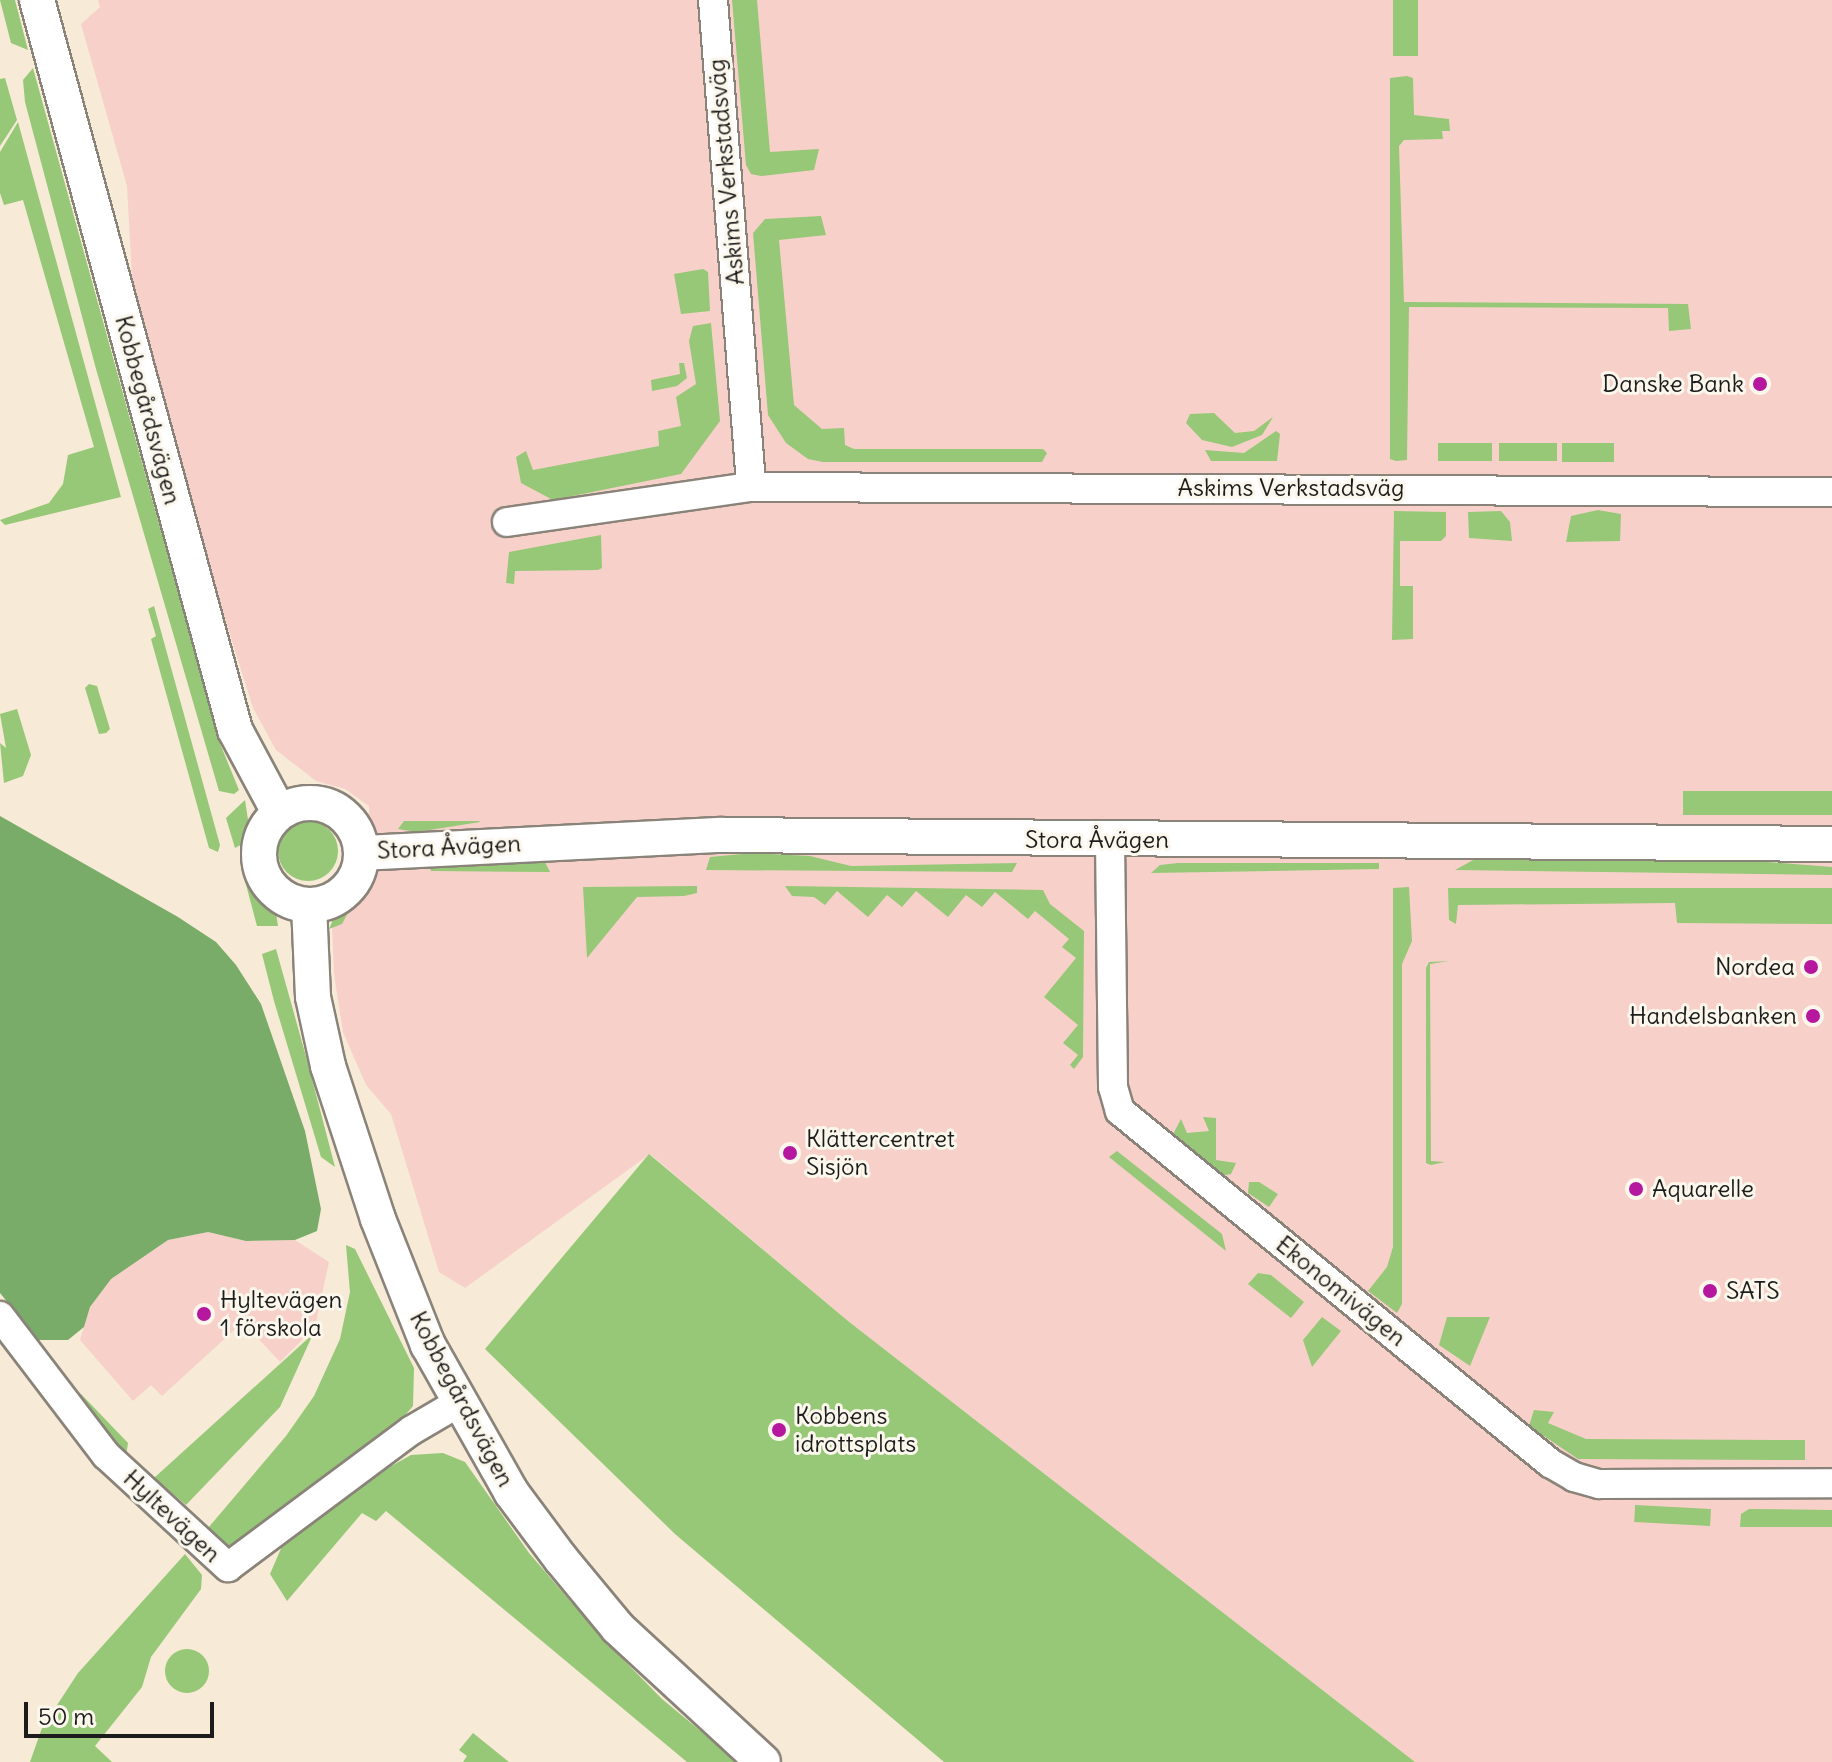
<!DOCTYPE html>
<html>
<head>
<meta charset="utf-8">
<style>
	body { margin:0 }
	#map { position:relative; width:1832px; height:1762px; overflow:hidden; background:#f7ead6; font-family:Delius,sans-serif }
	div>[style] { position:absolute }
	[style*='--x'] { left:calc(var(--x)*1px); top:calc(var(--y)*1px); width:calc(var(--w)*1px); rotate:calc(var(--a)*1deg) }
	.built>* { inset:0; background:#f7d1c9 }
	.green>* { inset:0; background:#96c877; transform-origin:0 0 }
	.round { border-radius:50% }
	.forest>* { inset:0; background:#78ac68 }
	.roads { filter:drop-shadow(2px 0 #8a8379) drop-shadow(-2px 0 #8a8379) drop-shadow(0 2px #8a8379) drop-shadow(0 -2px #8a8379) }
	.minor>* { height:28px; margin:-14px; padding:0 14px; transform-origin:14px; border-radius:14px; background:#fff }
	.tertiary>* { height:34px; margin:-17px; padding:0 17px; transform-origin:17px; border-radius:17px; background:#fff }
	.tertiary>.ring { margin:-17px; padding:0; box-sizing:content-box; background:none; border:34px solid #fff; border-radius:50% }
	.dots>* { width:22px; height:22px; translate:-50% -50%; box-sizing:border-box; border:4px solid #fbf7ec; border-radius:50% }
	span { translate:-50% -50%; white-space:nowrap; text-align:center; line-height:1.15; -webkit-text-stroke:6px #fbf7ec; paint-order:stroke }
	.street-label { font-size:24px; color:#1c1c1c }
	.poi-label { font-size:24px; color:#1c1c1c }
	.right { translate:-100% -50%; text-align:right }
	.left { translate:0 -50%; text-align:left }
	.scale { position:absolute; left:24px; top:1702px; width:190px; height:36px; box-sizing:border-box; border:4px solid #1c1c1c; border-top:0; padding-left:10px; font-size:24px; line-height:28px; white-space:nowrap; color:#1c1c1c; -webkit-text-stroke:6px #fbf7ec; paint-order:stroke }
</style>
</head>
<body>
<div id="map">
	<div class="built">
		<div style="clip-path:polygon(98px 0,1832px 0,1832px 1762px,1415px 1762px,848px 1321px,650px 1154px,465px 1288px,439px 1272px,391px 1114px,366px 1085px,343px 1032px,334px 974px,332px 924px,370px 888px,369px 806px,345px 789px,316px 781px,276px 750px,253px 708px,211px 574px,132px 277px,127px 186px,81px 24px,100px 7px)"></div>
		<div style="clip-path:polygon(208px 1232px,246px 1241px,295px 1240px,329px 1262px,315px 1327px,280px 1362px,243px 1322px,162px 1396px,151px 1385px,133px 1401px,80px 1340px,90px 1307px,111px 1278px,168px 1240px)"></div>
	</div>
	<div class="green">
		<div style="clip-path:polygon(0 0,15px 0,28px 50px,11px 43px)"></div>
		<div style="clip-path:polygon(732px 0,757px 0,770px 152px,819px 149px,814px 170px,761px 176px,751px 174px,746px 165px)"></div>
		<div style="left:1393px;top:0;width:25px;height:56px"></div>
		<div style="clip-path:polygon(33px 68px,219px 741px,239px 790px,234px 794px,219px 791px,96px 369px,25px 102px,23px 80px)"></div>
		<div style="clip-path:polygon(1407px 76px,1413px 78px,1414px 115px,1449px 119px,1450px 131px,1442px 131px,1443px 139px,1404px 140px,1399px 146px,1404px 302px,1688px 304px,1691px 329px,1669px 331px,1668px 308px,1409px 307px,1407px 460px,1396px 461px,1390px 459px,1390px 78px)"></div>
		<div style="clip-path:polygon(5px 78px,17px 120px,0 146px,0 79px)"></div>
		<div style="clip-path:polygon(18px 122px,121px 497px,5px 525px,0 520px,49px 503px,63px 484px,68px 455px,94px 447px,23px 200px,4px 205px,0 193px,0 152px)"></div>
		<div style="clip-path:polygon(821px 216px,826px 235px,779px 240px,794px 405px,822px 429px,844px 428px,845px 445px,854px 449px,1043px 449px,1047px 453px,1042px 462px,823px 462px,808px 459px,786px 443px,768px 415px,753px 233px,765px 219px)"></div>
		<div style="clip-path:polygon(703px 269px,708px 272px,710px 311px,681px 314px,674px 274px)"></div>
		<div style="clip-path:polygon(711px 323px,720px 421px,681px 474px,553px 500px,521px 483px,516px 457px,526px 451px,533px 470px,659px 446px,658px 431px,681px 426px,676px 397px,696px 384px,689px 341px,693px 326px)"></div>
		<div style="clip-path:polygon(679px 363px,684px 363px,687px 378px,677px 386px,652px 391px,651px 380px,680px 374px)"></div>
		<div style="clip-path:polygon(1214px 413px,1235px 433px,1254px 431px,1273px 417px,1262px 435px,1232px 447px,1202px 440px,1186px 423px,1190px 414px)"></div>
		<div style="clip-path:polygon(1276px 431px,1280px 434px,1277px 461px,1211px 461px,1205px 450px,1244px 453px)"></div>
		<div style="left:1438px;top:443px;width:54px;height:18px"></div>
		<div style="left:1499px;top:443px;width:58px;height:18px"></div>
		<div style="left:1562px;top:443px;width:52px;height:19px"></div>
		<div style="clip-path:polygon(1598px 510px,1621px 514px,1620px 541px,1566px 542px,1571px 516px)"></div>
		<div style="clip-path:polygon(1394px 511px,1446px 512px,1446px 536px,1441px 541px,1400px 541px,1400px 586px,1413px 586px,1413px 639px,1392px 640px)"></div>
		<div style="clip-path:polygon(1501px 511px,1510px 522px,1512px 541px,1469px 538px,1468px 512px)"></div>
		<div style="clip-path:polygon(601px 535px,602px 568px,598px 570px,515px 571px,514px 584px,506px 583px,509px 552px)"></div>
		<div style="clip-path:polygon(154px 606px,220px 845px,218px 852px,209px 848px,151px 639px,156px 636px,148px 609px)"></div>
		<div style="clip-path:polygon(89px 684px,97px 686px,110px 729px,106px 733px,99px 734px,85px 688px)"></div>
		<div style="clip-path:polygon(17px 709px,31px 755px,23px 776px,4px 783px,0 743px,6px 748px,0 714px)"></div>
		<div style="left:1832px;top:791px;width:24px;height:149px;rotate:90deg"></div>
		<div style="clip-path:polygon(245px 800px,250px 833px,246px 842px,235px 848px,226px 818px)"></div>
		<div style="clip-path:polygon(404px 821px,479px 821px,480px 822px,417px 832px,398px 829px)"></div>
		<div class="round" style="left:278px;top:821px;width:60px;height:60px"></div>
		<div style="clip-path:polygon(753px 853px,810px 856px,851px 866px,1017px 863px,1012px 872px,706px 870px,710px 857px)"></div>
		<div style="clip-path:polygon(1533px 853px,1730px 859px,1832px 867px,1832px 875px,1455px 870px,1475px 859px)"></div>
		<div style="clip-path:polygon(493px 860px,544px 860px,550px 872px,431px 871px,430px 867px)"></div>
		<div style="clip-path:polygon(1178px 863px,1379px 863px,1379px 869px,1151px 873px,1160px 865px)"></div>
		<div style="clip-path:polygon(244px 877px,255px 881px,275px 906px,278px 926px,257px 926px)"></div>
		<div style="clip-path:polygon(697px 886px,697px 893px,684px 896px,637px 897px,587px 958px,583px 887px)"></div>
		<div style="clip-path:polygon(785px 886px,1043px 890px,1050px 904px,1084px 931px,1083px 1057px,1074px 1069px,1070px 1065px,1078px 1055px,1063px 1043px,1078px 1025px,1044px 997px,1076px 958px,1062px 947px,1069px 939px,1035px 911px,1028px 919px,995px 892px,982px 907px,966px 895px,948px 917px,916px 891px,902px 907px,887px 895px,868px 917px,837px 891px,825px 905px,814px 897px,792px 896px)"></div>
		<div style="clip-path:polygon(1409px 887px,1412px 941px,1402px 964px,1402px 1304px,1397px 1313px,1368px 1291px,1387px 1267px,1393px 1247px,1393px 888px)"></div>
		<div style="clip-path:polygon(1448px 888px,1832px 888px,1832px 924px,1677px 923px,1675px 903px,1458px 905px,1456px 924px,1449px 920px)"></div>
		<div style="clip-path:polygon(359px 892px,342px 924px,329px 929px,339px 906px)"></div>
		<div style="clip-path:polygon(276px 949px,307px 1060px,335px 1167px,321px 1157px,274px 1001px,262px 954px)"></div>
		<div style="clip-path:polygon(1449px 961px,1430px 964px,1431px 1161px,1445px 1162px,1431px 1165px,1426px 1163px,1426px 968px,1429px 962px)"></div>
		<div style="clip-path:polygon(1203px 1117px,1216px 1118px,1216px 1160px,1236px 1163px,1231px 1174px,1221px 1176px,1172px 1136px,1181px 1119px,1187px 1133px,1209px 1131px)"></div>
		<div style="clip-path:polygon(1117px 1151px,1222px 1234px,1226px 1251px,1109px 1157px)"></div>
		<div style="clip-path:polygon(649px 1154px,848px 1321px,1415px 1762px,944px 1762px,675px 1534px,485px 1349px)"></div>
		<div style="clip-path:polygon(1249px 1182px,1259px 1182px,1278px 1194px,1269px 1207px,1248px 1193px)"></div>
		<div style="clip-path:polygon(346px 1245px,355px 1249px,414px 1368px,413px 1406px,390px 1433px,230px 1549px,217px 1545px,203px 1534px,286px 1436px,314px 1396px,340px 1339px,350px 1292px)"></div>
		<div style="clip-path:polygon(1258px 1273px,1271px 1275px,1304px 1302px,1291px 1318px,1248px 1284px)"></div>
		<div style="clip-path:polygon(1322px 1317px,1341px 1331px,1312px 1367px,1303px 1340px)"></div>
		<div style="clip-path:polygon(1447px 1317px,1490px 1317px,1470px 1366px,1439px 1345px)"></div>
		<div style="clip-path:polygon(313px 1334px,280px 1407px,186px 1505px,154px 1478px)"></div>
		<div style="clip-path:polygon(81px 1394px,128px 1443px,126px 1456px,77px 1398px)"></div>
		<div style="clip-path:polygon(1534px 1410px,1554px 1412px,1548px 1423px,1586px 1439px,1805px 1440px,1805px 1460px,1578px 1459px,1529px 1426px)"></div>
		<div style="clip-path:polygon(443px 1453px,465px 1462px,529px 1553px,602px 1638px,662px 1699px,738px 1762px,687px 1762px,386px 1511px,376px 1521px,362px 1513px,287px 1601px,270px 1574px,283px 1544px,361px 1483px,411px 1455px)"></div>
		<div style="left:1711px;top:1509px;width:17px;height:76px;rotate:93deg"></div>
		<div style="clip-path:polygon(1749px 1509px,1832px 1510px,1832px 1527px,1740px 1527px,1741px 1514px)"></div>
		<div style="clip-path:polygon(185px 1554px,202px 1575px,201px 1589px,151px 1657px,142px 1687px,95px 1746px,112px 1762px,30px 1762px,42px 1728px,78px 1673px)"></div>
		<div class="round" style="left:165px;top:1649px;width:44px;height:44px"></div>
		<div style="clip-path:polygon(473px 1733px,509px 1762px,463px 1762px,467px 1756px,459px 1750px)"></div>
	</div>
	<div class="forest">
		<div style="clip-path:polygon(0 816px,178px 917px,216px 942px,236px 965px,261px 1004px,305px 1131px,321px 1209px,317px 1231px,295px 1240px,246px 1241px,208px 1232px,168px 1240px,111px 1279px,90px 1307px,84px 1327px,68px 1340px,38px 1340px,0 1293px)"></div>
	</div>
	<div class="roads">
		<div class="minor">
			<div style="--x:713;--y:0;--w:488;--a:85.5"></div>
			<div style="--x:507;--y:522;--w:246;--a:-8.2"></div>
			<div style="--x:751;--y:487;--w:1081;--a:0.27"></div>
			<div style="--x:1110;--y:840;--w:247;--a:89.3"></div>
			<div style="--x:1113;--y:1087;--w:25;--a:74"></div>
			<div style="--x:1120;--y:1111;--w:556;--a:39.3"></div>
			<div style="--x:1550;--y:1463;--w:28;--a:30"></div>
			<div style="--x:1574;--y:1477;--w:26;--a:16"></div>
			<div style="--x:1599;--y:1484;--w:233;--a:-0.2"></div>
			<div style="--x:0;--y:1316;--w:175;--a:52.7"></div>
			<div style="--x:106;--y:1455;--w:166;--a:42.6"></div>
			<div style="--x:228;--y:1567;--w:229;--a:-36.7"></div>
			<div style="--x:412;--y:1430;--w:56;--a:-30.3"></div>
		</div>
		<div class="tertiary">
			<div style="--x:37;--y:0;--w:756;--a:74.82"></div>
			<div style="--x:235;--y:730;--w:93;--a:61.8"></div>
			<div class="ring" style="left:259px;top:803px;width:68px;height:68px"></div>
			<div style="--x:362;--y:853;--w:358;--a:-2.9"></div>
			<div style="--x:720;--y:835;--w:1112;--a:0.46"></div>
			<div style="--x:309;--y:905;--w:92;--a:87.5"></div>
			<div style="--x:313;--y:997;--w:71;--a:77.7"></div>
			<div style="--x:328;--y:1066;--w:161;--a:71.9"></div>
			<div style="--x:378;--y:1219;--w:136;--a:68.4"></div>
			<div style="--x:428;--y:1345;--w:169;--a:60.5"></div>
			<div style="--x:511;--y:1492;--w:84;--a:53.3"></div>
			<div style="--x:561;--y:1559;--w:89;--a:50.4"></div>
			<div style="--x:618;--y:1628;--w:197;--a:42.7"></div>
		</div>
	</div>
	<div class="dots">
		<div style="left:1760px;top:384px;background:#b5179e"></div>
		<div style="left:1811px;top:967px;background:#b5179e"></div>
		<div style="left:1813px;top:1016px;background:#b5179e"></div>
		<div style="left:790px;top:1153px;background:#b5179e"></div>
		<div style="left:1636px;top:1189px;background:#b5179e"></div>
		<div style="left:1710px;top:1291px;background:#b5179e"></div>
		<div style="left:204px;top:1314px;background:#b5179e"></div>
		<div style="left:779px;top:1430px;background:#b5179e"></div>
	</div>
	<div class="street-label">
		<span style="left:726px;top:172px;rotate:-95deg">Askims Verkstadsväg</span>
		<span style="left:148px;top:410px;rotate:75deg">Kobbegårdsvägen</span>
		<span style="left:1291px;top:488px">Askims Verkstadsväg</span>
		<span style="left:1097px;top:840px">Stora Åvägen</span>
		<span style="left:449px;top:847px;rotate:-3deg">Stora Åvägen</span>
		<span style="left:1341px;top:1291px;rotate:39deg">Ekonomivägen</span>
		<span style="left:462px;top:1399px;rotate:62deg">Kobbegårdsvägen</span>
		<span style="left:172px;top:1516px;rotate:43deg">Hyltevägen</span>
	</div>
	<div class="poi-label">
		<span class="right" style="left:1744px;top:384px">Danske Bank</span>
		<span class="right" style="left:1795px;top:967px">Nordea</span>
		<span class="right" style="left:1797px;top:1016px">Handelsbanken</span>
		<span class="left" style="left:806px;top:1153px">Klättercentret<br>Sisjön</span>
		<span class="left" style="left:1652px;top:1189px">Aquarelle</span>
		<span class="left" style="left:1726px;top:1291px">SATS</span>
		<span class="left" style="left:220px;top:1314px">Hyltevägen<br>1 förskola</span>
		<span class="left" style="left:795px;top:1430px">Kobbens<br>idrottsplats</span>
	</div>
	<div class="scale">50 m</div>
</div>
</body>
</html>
